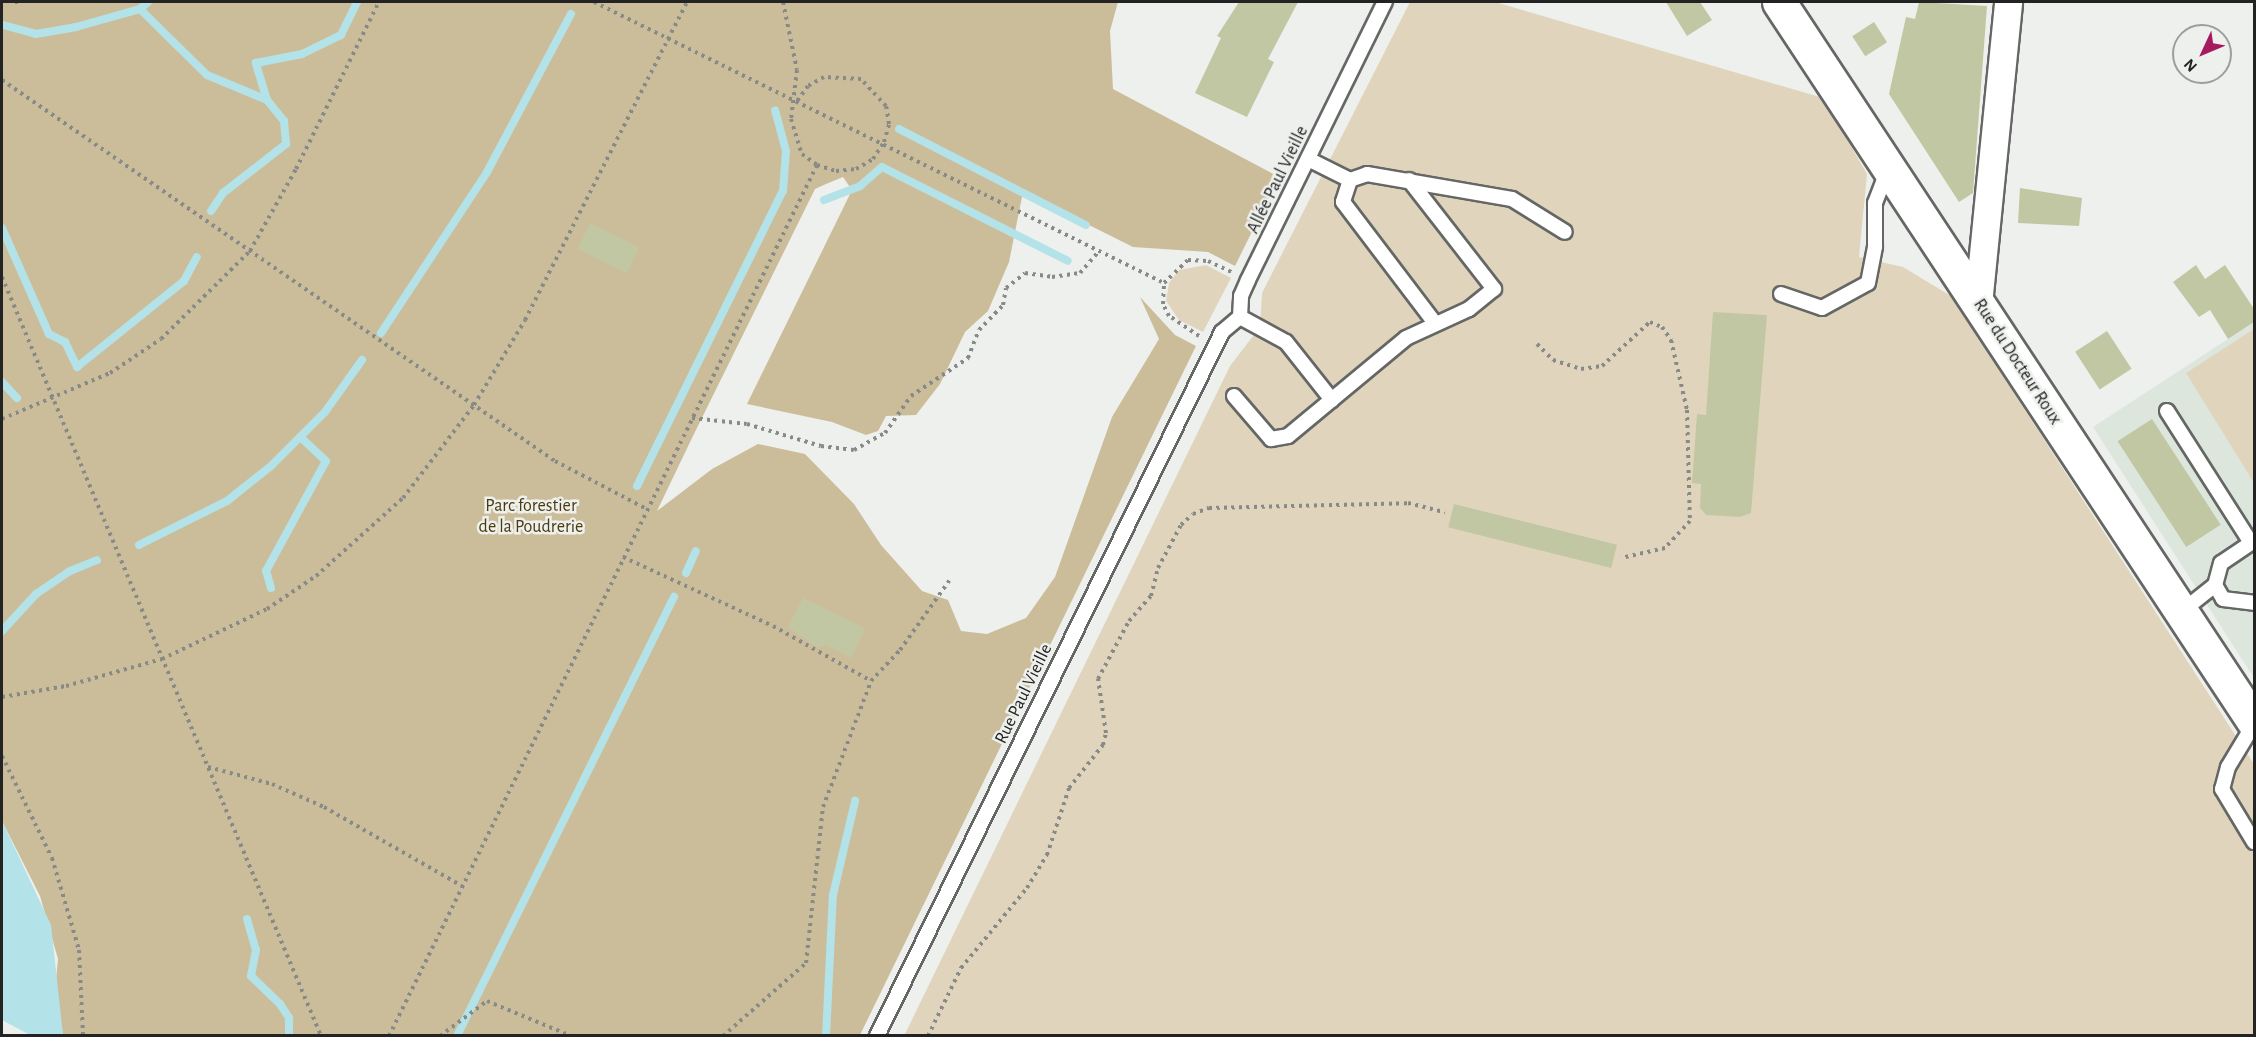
<!DOCTYPE html>
<html>
<head>
<meta charset="utf-8">
<style>
	body { margin:0 }
	#map { position:relative; width:2256px; height:1037px; overflow:hidden; background:#edf0ed; font-family:"Alegreya Sans",sans-serif }
	div>[style] { position:absolute }
	[style*='--x'] { left:calc(var(--x)*1px); top:calc(var(--y)*1px); width:calc(var(--w)*1px); rotate:calc(var(--a)*1deg) }
	.built>* { inset:0; background:#dde6dd }
	.green>* { inset:0; background:#e0d5bc }
	.forest>* { inset:0; background:#ccbd9a }
	.water>* { inset:0; background:#b3e2e8 }
	.stream>* { height:8px; margin:-4px; padding:0 4px; transform-origin:4px; border-radius:4px; background:#b3e2e8 }
	.building>* { inset:0; background:#c1c7a3; transform-origin:0 0 }
	.path>* { height:4px; margin-top:-2px; transform-origin:0; background:repeating-linear-gradient(90deg,#888a88 0 3px,transparent 0 7.5px) }
	.roads { filter:drop-shadow(2px 0 #656765) drop-shadow(-2px 0 #656765) drop-shadow(0 2px #656765) drop-shadow(0 -2px #656765) }
	.service>* { height:14px; margin:-7px; padding:0 7px; transform-origin:7px; border-radius:7px; background:#fff }
	.minor>* { height:27px; margin:-13.5px; padding:0 13.5px; transform-origin:13.5px; border-radius:13.5px; background:#fff }
	.secondary>* { height:33px; margin:-16.5px; padding:0 16.5px; transform-origin:16.5px; border-radius:16.5px; background:#fff }
	span { translate:-50% -50%; white-space:nowrap; text-align:center; line-height:1.15; -webkit-text-stroke:5px #edf0ed; paint-order:stroke }
	.street-label { font-size:18px; color:#222322 }
	.park-label { font-size:18px; color:#4c3a0f }
	.frame { position:absolute; inset:0; border:3px solid #222322; pointer-events:none }
	.north { position:absolute; left:2172px; top:24px; width:60px; height:60px; box-sizing:border-box; background:#edf0ed; border:2px solid #9c9e9c; border-radius:50%; rotate:226deg; font-size:16px; font-weight:700; line-height:24px; text-align:center; color:#222322 }
	.north::after { content:''; display:block; margin:auto; width:21px; height:27px; background:#a61b60; clip-path:polygon(50% 0,100% 100%,50% 72%,0 100%) }
</style>
</head>
<body>
<div id="map">
	<div class="built">
		<div style="clip-path:polygon(2254px 322px,2254px 678px,2093px 427px)"></div>
	</div>
	<div class="green">
		<div style="clip-path:polygon(1410px 2px,1495px 2px,1823px 98px,1867px 174px,1859px 257px,1903px 267px,1951px 296px,2254px 764px,2254px 1035px,904px 1036px,1230px 366px,1260px 327px,1262px 293px)"></div>
		<div style="clip-path:polygon(1206px 265px,1231px 278px,1203px 332px,1179px 320px,1166px 301px,1169px 283px,1179px 270px)"></div>
		<div style="clip-path:polygon(2254px 329px,2254px 483px,2186px 373px)"></div>
	</div>
	<div class="forest">
		<div style="clip-path:polygon(2px 2px,1118px 2px,1110px 31px,1113px 89px,1279px 177px,1235px 266px,1208px 252px,1133px 247px,1023px 192px,1009px 262px,988px 311px,965px 332px,940px 384px,916px 415px,886px 416px,878px 431px,866px 435px,832px 422px,747px 404px,852px 190px,843px 177px,826px 184px,815px 189px,692px 438px,657px 511px,712px 469px,758px 444px,805px 454px,854px 504px,881px 545px,922px 591px,948px 600px,961px 631px,987px 634px,1026px 618px,1055px 577px,1112px 417px,1159px 339px,1140px 297px,1175px 335px,1196px 346px,860px 1035px,63px 1035px,55px 989px,58px 959px,40px 896px,2px 821px)"></div>
	</div>
	<div class="water">
		<div style="clip-path:polygon(2px 821px,51px 925px,63px 1035px,30px 1035px,2px 1020px)"></div>
	</div>
	<div class="stream">
		<div style="--x:140;--y:9;--w:94;--a:44.6"></div>
		<div style="--x:207;--y:75;--w:65;--a:22.6"></div>
		<div style="--x:3;--y:25;--w:34;--a:15"></div>
		<div style="--x:36;--y:34;--w:41;--a:-9.9"></div>
		<div style="--x:76;--y:27;--w:66;--a:-15.7"></div>
		<div style="--x:140;--y:9;--w:11;--a:-41"></div>
		<div style="--x:899;--y:129;--w:210;--a:27.2"></div>
		<div style="--x:824;--y:200;--w:39;--a:-21"></div>
		<div style="--x:860;--y:186;--w:29;--a:-41"></div>
		<div style="--x:882;--y:167;--w:208;--a:26.8"></div>
		<div style="--x:211;--y:211;--w:22;--a:-56"></div>
		<div style="--x:223;--y:193;--w:80;--a:-37.9"></div>
		<div style="--x:286;--y:144;--w:23;--a:-95"></div>
		<div style="--x:284;--y:121;--w:27;--a:-129"></div>
		<div style="--x:267;--y:100;--w:39;--a:-107"></div>
		<div style="--x:256;--y:63;--w:47;--a:-11.1"></div>
		<div style="--x:302;--y:54;--w:43;--a:-26"></div>
		<div style="--x:341;--y:35;--w:37;--a:-64"></div>
		<div style="--x:2;--y:228;--w:116;--a:66.1"></div>
		<div style="--x:49;--y:334;--w:18;--a:27"></div>
		<div style="--x:65;--y:342;--w:28;--a:64"></div>
		<div style="--x:77;--y:367;--w:137;--a:-38.8"></div>
		<div style="--x:184;--y:281;--w:27;--a:-62"></div>
		<div style="--x:381;--y:333;--w:193;--a:-56.6"></div>
		<div style="--x:487;--y:172;--w:179;--a:-62"></div>
		<div style="--x:2;--y:382;--w:22;--a:47"></div>
		<div style="--x:637;--y:486;--w:329;--a:-63.7"></div>
		<div style="--x:783;--y:191;--w:40;--a:-85.7"></div>
		<div style="--x:786;--y:151;--w:42;--a:-105"></div>
		<div style="--x:139;--y:545;--w:98;--a:-26.6"></div>
		<div style="--x:227;--y:501;--w:56;--a:-38.5"></div>
		<div style="--x:271;--y:466;--w:76;--a:-45"></div>
		<div style="--x:325;--y:412;--w:64;--a:-54.6"></div>
		<div style="--x:686;--y:573;--w:24;--a:-66"></div>
		<div style="--x:271;--y:588;--w:18;--a:-106"></div>
		<div style="--x:266;--y:571;--w:125;--a:-61.4"></div>
		<div style="--x:326;--y:461;--w:35;--a:-137"></div>
		<div style="--x:2;--y:631;--w:50;--a:-47.4"></div>
		<div style="--x:36;--y:594;--w:41;--a:-34.1"></div>
		<div style="--x:70;--y:571;--w:29;--a:-22"></div>
		<div style="--x:247;--y:919;--w:32;--a:74"></div>
		<div style="--x:256;--y:950;--w:26;--a:101"></div>
		<div style="--x:251;--y:976;--w:40;--a:44"></div>
		<div style="--x:280;--y:1004;--w:17;--a:57"></div>
		<div style="--x:289;--y:1018;--w:18;--a:90"></div>
		<div style="--x:457;--y:1036;--w:490;--a:-63.7"></div>
		<div style="--x:826;--y:1036;--w:141;--a:-87.2"></div>
		<div style="--x:833;--y:895;--w:97;--a:-76.8"></div>
	</div>
	<div class="building">
		<div style="clip-path:polygon(1239px 2px,1298px 2px,1268px 59px,1274px 62px,1247px 117px,1195px 93px,1221px 38px,1217px 36px)"></div>
		<div style="clip-path:polygon(1666px 2px,1700px 2px,1712px 20px,1687px 36px)"></div>
		<div style="clip-path:polygon(1919px 2px,1987px 6px,1973px 193px,1959px 202px,1889px 94px,1906px 17px,1915px 19px)"></div>
		<div style="left:1874px;top:22px;width:24px;height:26px;rotate:57deg"></div>
		<div style="clip-path:polygon(2020px 188px,2082px 198px,2079px 226px,2018px 223px)"></div>
		<div style="left:590px;top:223px;width:55px;height:29px;rotate:26deg"></div>
		<div style="clip-path:polygon(2196px 265px,2205px 279px,2225px 265px,2254px 309px,2254px 322px,2228px 339px,2210px 310px,2199px 317px,2173px 282px)"></div>
		<div style="clip-path:polygon(1713px 312px,1767px 315px,1751px 513px,1740px 517px,1706px 515px,1700px 508px,1701px 484px,1692px 483px,1697px 414px,1706px 415px)"></div>
		<div style="left:2107px;top:331px;width:45px;height:38px;rotate:57deg"></div>
		<div style="left:2152px;top:419px;width:126px;height:41px;rotate:57deg"></div>
		<div style="left:1454px;top:504px;width:168px;height:24px;rotate:14deg"></div>
		<div style="clip-path:polygon(803px 598px,865px 628px,851px 658px,825px 645px,818px 648px,788px 627px)"></div>
	</div>
	<div class="path">
		<div style="--x:15;--y:2;--w:5;--a:0"></div>
		<div style="--x:594;--y:2;--w:636;--a:26.24"></div>
		<div style="--x:783;--y:2;--w:69;--a:78.4"></div>
		<div style="--x:797;--y:70;--w:49;--a:97"></div>
		<div style="--x:791;--y:119;--w:37;--a:73"></div>
		<div style="--x:802;--y:154;--w:19;--a:36"></div>
		<div style="--x:817;--y:165;--w:20;--a:18"></div>
		<div style="--x:836;--y:171;--w:20;--a:-6"></div>
		<div style="--x:856;--y:169;--w:20;--a:-30"></div>
		<div style="--x:873;--y:159;--w:20;--a:-57"></div>
		<div style="--x:884;--y:142;--w:19;--a:-74"></div>
		<div style="--x:889;--y:124;--w:18;--a:-99"></div>
		<div style="--x:886;--y:106;--w:37;--a:-133"></div>
		<div style="--x:861;--y:79;--w:37;--a:-177"></div>
		<div style="--x:824;--y:77;--w:18;--a:151"></div>
		<div style="--x:808;--y:86;--w:19;--a:126"></div>
		<div style="--x:2;--y:80;--w:672;--a:34.57"></div>
		<div style="--x:555;--y:461;--w:104;--a:27.6"></div>
		<div style="--x:2;--y:277;--w:823;--a:67.2"></div>
		<div style="--x:1199;--y:336;--w:36;--a:-146"></div>
		<div style="--x:1169;--y:316;--w:13;--a:-117"></div>
		<div style="--x:1163;--y:304;--w:21;--a:-87"></div>
		<div style="--x:1164;--y:283;--w:33;--a:-44"></div>
		<div style="--x:1188;--y:260;--w:20;--a:3"></div>
		<div style="--x:1208;--y:261;--w:26;--a:25"></div>
		<div style="--x:1537;--y:344;--w:23;--a:45"></div>
		<div style="--x:1553;--y:360;--w:29;--a:18"></div>
		<div style="--x:1581;--y:369;--w:21;--a:-8"></div>
		<div style="--x:1602;--y:366;--w:65;--a:-42.5"></div>
		<div style="--x:1650;--y:322;--w:13;--a:23"></div>
		<div style="--x:1662;--y:327;--w:16;--a:55"></div>
		<div style="--x:1671;--y:340;--w:72;--a:77.1"></div>
		<div style="--x:1687;--y:410;--w:111;--a:88.5"></div>
		<div style="--x:1690;--y:521;--w:37;--a:133"></div>
		<div style="--x:1665;--y:548;--w:45;--a:167.2"></div>
		<div style="--x:692;--y:418;--w:55;--a:6.2"></div>
		<div style="--x:747;--y:424;--w:77;--a:16.6"></div>
		<div style="--x:821;--y:446;--w:33;--a:7"></div>
		<div style="--x:854;--y:450;--w:35;--a:-29"></div>
		<div style="--x:885;--y:433;--w:45;--a:-54.9"></div>
		<div style="--x:911;--y:396;--w:69;--a:-33.7"></div>
		<div style="--x:968;--y:358;--w:30;--a:-69"></div>
		<div style="--x:979;--y:330;--w:35;--a:-46"></div>
		<div style="--x:1003;--y:305;--w:17;--a:-80"></div>
		<div style="--x:1006;--y:288;--w:24;--a:-38"></div>
		<div style="--x:1025;--y:273;--w:27;--a:8"></div>
		<div style="--x:1052;--y:277;--w:28;--a:-8"></div>
		<div style="--x:1080;--y:273;--w:28;--a:-49"></div>
		<div style="--x:2;--y:419;--w:117;--a:-23.1"></div>
		<div style="--x:110;--y:373;--w:61;--a:-33.7"></div>
		<div style="--x:161;--y:339;--w:125;--a:-44.7"></div>
		<div style="--x:250;--y:251;--w:94;--a:-60.7"></div>
		<div style="--x:296;--y:169;--w:186;--a:-63.6"></div>
		<div style="--x:623;--y:557;--w:165;--a:24.7"></div>
		<div style="--x:773;--y:626;--w:112;--a:29.3"></div>
		<div style="--x:2;--y:697;--w:65;--a:-9.8"></div>
		<div style="--x:66;--y:686;--w:100;--a:-15.7"></div>
		<div style="--x:162;--y:659;--w:116;--a:-25.5"></div>
		<div style="--x:267;--y:609;--w:59;--a:-34"></div>
		<div style="--x:316;--y:576;--w:117;--a:-41.9"></div>
		<div style="--x:403;--y:498;--w:117;--a:-52.6"></div>
		<div style="--x:474;--y:405;--w:99;--a:-59"></div>
		<div style="--x:525;--y:320;--w:357;--a:-63"></div>
		<div style="--x:2;--y:756;--w:114;--a:63.9"></div>
		<div style="--x:52;--y:858;--w:96;--a:73.6"></div>
		<div style="--x:79;--y:950;--w:86;--a:87.3"></div>
		<div style="--x:208;--y:767;--w:66;--a:14.9"></div>
		<div style="--x:272;--y:784;--w:57;--a:23.9"></div>
		<div style="--x:324;--y:807;--w:159;--a:29.8"></div>
		<div style="--x:389;--y:1036;--w:970;--a:-63.83"></div>
		<div style="--x:440;--y:1036;--w:59;--a:-36.7"></div>
		<div style="--x:487;--y:1001;--w:91;--a:22.6"></div>
		<div style="--x:723;--y:1036;--w:111;--a:-41.3"></div>
		<div style="--x:806;--y:963;--w:157;--a:-83.8"></div>
		<div style="--x:823;--y:807;--w:135;--a:-69.1"></div>
		<div style="--x:871;--y:681;--w:42;--a:-46.9"></div>
		<div style="--x:900;--y:650;--w:85;--a:-54.6"></div>
		<div style="--x:928;--y:1036;--w:76;--a:-64.1"></div>
		<div style="--x:961;--y:968;--w:104;--a:-50.5"></div>
		<div style="--x:1027;--y:888;--w:39;--a:-59"></div>
		<div style="--x:1047;--y:855;--w:71;--a:-71.8"></div>
		<div style="--x:1069;--y:788;--w:55;--a:-51.7"></div>
		<div style="--x:1103;--y:745;--w:12;--a:-76"></div>
		<div style="--x:1106;--y:733;--w:55;--a:-98.4"></div>
		<div style="--x:1098;--y:679;--w:66;--a:-61.9"></div>
		<div style="--x:1129;--y:621;--w:33;--a:-49"></div>
		<div style="--x:1151;--y:596;--w:29;--a:-76"></div>
		<div style="--x:1158;--y:568;--w:49;--a:-61.9"></div>
		<div style="--x:1181;--y:525;--w:16;--a:-43"></div>
		<div style="--x:1193;--y:514;--w:17;--a:-21"></div>
		<div style="--x:1209;--y:508;--w:199;--a:-1.4"></div>
		<div style="--x:1408;--y:503;--w:38;--a:14"></div>
	</div>
	<div class="roads">
		<div class="service">
			<div style="--x:1308;--y:159;--w:47;--a:26.6"></div>
			<div style="--x:1350;--y:180;--w:18;--a:-19"></div>
			<div style="--x:1367;--y:174;--w:147;--a:9.8"></div>
			<div style="--x:1512;--y:199;--w:62;--a:31.9"></div>
			<div style="--x:1350;--y:180;--w:23;--a:108"></div>
			<div style="--x:1343;--y:202;--w:152;--a:52.8"></div>
			<div style="--x:1781;--y:294;--w:43;--a:18.9"></div>
			<div style="--x:1822;--y:308;--w:52;--a:-28.5"></div>
			<div style="--x:1868;--y:283;--w:38;--a:-79"></div>
			<div style="--x:1875;--y:246;--w:43;--a:-90"></div>
			<div style="--x:1875;--y:203;--w:33;--a:-69"></div>
			<div style="--x:1240;--y:317;--w:52;--a:28.5"></div>
			<div style="--x:1286;--y:342;--w:74;--a:51.6"></div>
			<div style="--x:1234;--y:396;--w:57;--a:49.3"></div>
			<div style="--x:1271;--y:439;--w:17;--a:-10"></div>
			<div style="--x:1288;--y:436;--w:153;--a:-39.7"></div>
			<div style="--x:1406;--y:338;--w:69;--a:-24.7"></div>
			<div style="--x:1469;--y:309;--w:32;--a:-39"></div>
			<div style="--x:1494;--y:289;--w:138;--a:-127.9"></div>
			<div style="--x:2167;--y:411;--w:156;--a:57.5"></div>
			<div style="--x:2251;--y:543;--w:36;--a:146"></div>
			<div style="--x:2221;--y:563;--w:23;--a:105"></div>
			<div style="--x:2215;--y:585;--w:43;--a:141.5"></div>
			<div style="--x:2215;--y:585;--w:16;--a:60"></div>
			<div style="--x:2223;--y:599;--w:31;--a:7"></div>
			<div style="--x:2254;--y:724;--w:50;--a:121.2"></div>
			<div style="--x:2228;--y:767;--w:23;--a:105"></div>
			<div style="--x:2222;--y:789;--w:62;--a:58.9"></div>
			<div style="--x:877;--y:1036;--w:784;--a:-63.89"></div>
			<div style="--x:1222;--y:332;--w:23;--a:-40"></div>
			<div style="--x:1240;--y:317;--w:21;--a:-87"></div>
			<div style="--x:1241;--y:296;--w:17;--a:-66"></div>
			<div style="--x:1248;--y:280;--w:310;--a:-63.8"></div>
		</div>
		<div class="minor">
			<div style="--x:1978;--y:304;--w:303;--a:-84.3"></div>
		</div>
		<div class="secondary">
			<div style="--x:1779;--y:2;--w:863;--a:56.59"></div>
		</div>
	</div>
	<div class="street-label">
		<span style="left:1278px;top:180px;rotate:-64deg">Allée Paul Vieille</span>
		<span style="left:2017px;top:362px;rotate:57deg">Rue du Docteur Roux</span>
		<span style="left:1024px;top:694px;rotate:-64deg">Rue Paul Vieille</span>
	</div>
	<div class="park-label">
		<span style="left:531px;top:517px">Parc forestier<br>de la Poudrerie</span>
	</div>
	<div class="frame"></div>
	<div class="north">N</div>
</div>
</body>
</html>
